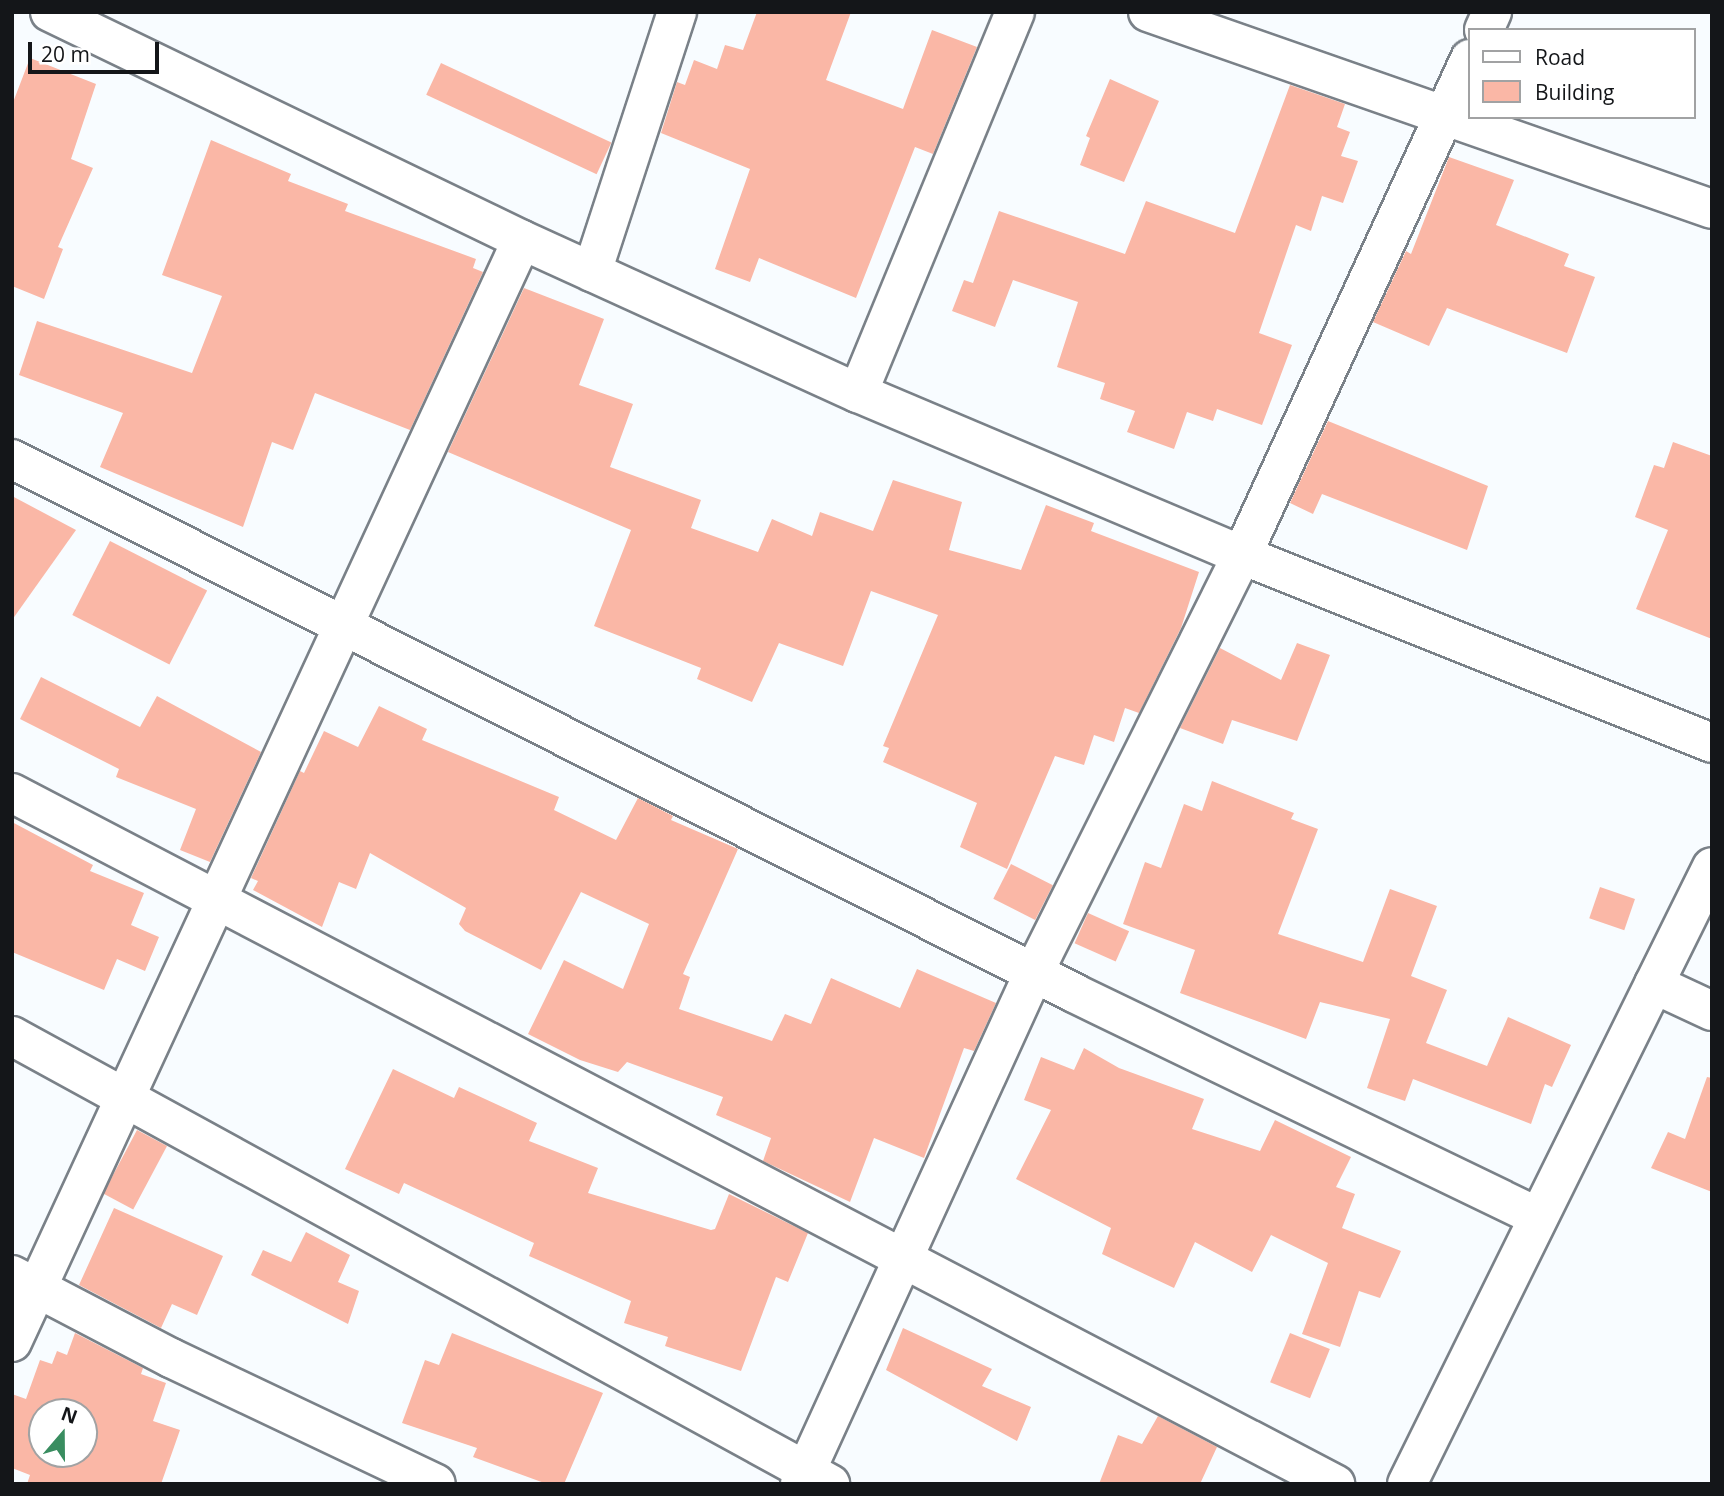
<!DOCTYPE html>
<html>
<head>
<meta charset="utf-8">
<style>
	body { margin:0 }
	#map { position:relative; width:1724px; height:1496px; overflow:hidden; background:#f8fcff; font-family:"Open Sans",sans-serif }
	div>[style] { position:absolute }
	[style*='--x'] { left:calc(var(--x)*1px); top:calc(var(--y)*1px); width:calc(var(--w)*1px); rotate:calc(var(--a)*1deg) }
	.building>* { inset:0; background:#fab7a6; transform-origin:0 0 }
	.roads { filter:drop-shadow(2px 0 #7a8188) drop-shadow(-2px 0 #7a8188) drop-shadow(0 2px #7a8188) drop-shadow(0 -2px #7a8188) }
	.street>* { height:38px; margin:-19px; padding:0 19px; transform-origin:19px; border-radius:19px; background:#fff }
	.secondary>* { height:38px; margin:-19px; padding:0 19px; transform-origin:19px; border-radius:19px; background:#fff }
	span { translate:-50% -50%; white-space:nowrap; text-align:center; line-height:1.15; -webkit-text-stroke:5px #fff; paint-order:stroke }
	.frame { position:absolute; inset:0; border:14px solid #141619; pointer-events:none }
	.legend { position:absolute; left:1468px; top:28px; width:228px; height:91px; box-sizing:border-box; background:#fff; border:2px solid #a1a2a3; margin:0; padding:9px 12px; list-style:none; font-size:21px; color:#141619 }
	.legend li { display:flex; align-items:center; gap:14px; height:35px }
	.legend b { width:35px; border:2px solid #a1a2a3 }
	.north { position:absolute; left:28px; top:1398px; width:70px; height:70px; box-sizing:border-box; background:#fff; border:2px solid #a1a2a3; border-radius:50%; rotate:20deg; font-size:19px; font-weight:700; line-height:28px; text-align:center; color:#141619 }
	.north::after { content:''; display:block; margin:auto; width:24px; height:32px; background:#398d60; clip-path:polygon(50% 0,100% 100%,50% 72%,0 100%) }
	.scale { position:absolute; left:28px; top:42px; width:131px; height:32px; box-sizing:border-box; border:4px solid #141619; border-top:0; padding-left:9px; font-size:21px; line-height:24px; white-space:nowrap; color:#141619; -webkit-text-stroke:5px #fff; paint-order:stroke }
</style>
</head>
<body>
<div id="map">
	<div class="building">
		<div style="clip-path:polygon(757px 12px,851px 12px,826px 80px,903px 109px,932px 30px,977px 47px,933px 154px,915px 147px,856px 298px,759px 258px,750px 282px,715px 269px,750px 169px,661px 133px,677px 82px,685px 85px,694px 60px,717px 69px,725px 45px,743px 50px)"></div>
		<div style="clip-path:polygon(30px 58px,96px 84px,71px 159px,93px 168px,58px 247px,63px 249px,44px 299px,12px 286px,12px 105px)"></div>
		<div style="left:441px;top:63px;width:188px;height:35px;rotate:25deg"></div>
		<div style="clip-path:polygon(1110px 79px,1159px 101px,1124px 182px,1080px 165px,1090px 138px,1086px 136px)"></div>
		<div style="clip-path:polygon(1290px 85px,1345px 104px,1337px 127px,1350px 132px,1341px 156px,1358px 161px,1343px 203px,1322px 196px,1311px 231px,1296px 225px,1259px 333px,1292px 345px,1262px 425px,1217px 409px,1213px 421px,1187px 412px,1174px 449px,1127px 432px,1135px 411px,1100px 399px,1105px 383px,1057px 367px,1078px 302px,1013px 280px,995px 327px,952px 311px,964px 280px,973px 283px,999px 211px,1125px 254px,1146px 201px,1235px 233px)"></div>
		<div style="clip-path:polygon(211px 140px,291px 174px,288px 181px,348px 204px,345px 211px,476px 259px,473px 268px,483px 272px,410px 430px,315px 393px,293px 450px,272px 442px,243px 527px,100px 467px,123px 413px,19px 375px,37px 321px,192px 373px,222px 296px,162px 275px)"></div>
		<div style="clip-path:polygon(1449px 157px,1514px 180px,1496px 225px,1569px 254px,1564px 266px,1595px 277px,1567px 353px,1447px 308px,1429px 346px,1373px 322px,1406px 251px,1411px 254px)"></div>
		<div style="clip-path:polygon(524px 288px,604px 319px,579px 385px,633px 404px,610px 467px,701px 500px,691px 528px,758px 552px,772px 519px,812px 536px,820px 512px,873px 531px,893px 480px,962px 502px,949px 550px,1021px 570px,1046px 505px,1094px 523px,1091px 531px,1199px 572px,1181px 628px,1139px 713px,1125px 708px,1114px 742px,1094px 735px,1084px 765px,1055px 756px,1007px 869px,960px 847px,977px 803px,883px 762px,889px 748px,883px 746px,938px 615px,871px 591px,843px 666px,779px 643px,752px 702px,697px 679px,701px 668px,594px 626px,631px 530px,448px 452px)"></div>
		<div style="clip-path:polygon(1328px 421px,1488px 486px,1467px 550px,1322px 494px,1313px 514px,1290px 503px)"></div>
		<div style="clip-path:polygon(1673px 442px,1712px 456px,1712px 639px,1636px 609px,1668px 530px,1635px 517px,1654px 465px,1664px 468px)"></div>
		<div style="clip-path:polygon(12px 496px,76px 530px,12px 620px)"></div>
		<div style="left:110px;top:541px;width:109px;height:83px;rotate:27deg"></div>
		<div style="clip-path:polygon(1297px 643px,1330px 655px,1297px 741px,1232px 720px,1223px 744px,1180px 728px,1220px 648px,1281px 680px)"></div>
		<div style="clip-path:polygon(41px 677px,140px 727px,157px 696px,261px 752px,210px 862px,180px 850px,196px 809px,116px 777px,119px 769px,20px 719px)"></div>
		<div style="clip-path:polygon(379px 706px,427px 729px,422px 740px,559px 797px,554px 810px,616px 840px,638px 798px,673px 816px,671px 820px,738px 849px,683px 974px,690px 977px,679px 1009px,772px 1041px,785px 1014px,811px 1024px,831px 978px,900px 1008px,917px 969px,996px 1003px,974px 1051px,964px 1048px,924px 1158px,874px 1138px,850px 1202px,763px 1161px,771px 1138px,716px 1115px,723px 1097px,627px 1062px,618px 1072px,580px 1060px,528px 1034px,564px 960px,623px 989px,649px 924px,581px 892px,541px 970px,465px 931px,459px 924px,466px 908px,370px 853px,356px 889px,339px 882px,322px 927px,253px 890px,258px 881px,251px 878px,300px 771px,304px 773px,324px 731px,358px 747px)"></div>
		<div style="clip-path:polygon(1212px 781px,1294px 813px,1291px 819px,1318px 829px,1278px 934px,1363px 962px,1390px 889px,1437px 906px,1411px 976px,1447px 990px,1426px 1043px,1487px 1066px,1508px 1017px,1571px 1045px,1552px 1087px,1545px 1084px,1531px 1124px,1413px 1079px,1405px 1101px,1367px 1088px,1390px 1019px,1320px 1002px,1306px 1039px,1180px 993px,1195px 950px,1123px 924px,1145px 862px,1161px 868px,1184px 804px,1202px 811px)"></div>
		<div style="clip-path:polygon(12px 822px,93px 865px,90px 871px,144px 893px,131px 925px,159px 937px,145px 971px,117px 959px,104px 990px,12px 952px)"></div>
		<div style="left:1011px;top:864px;width:47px;height:39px;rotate:27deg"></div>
		<div style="left:1600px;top:887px;width:37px;height:33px;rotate:19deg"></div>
		<div style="left:1088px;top:913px;width:45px;height:33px;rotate:24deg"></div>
		<div style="clip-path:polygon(1084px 1048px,1119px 1068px,1204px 1099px,1192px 1129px,1260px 1151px,1275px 1120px,1351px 1157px,1336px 1187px,1355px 1194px,1342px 1228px,1401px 1251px,1380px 1298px,1359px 1291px,1340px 1347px,1302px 1334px,1328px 1263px,1271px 1235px,1252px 1272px,1195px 1242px,1174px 1288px,1102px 1254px,1111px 1228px,1016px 1179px,1051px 1110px,1024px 1100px,1041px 1057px,1074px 1070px)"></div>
		<div style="clip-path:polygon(393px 1069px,454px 1098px,459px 1087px,537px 1123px,529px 1141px,598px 1168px,588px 1193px,711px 1230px,715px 1229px,729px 1194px,808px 1233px,788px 1282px,776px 1277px,741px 1371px,665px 1346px,668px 1337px,624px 1323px,631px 1301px,529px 1256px,534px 1243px,404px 1183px,399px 1194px,345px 1169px)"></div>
		<div style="clip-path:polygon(1707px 1077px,1712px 1078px,1712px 1192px,1651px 1168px,1668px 1132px,1685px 1139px)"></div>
		<div style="left:137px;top:1130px;width:34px;height:72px;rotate:28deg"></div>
		<div style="clip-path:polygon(114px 1208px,223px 1256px,197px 1315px,172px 1304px,161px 1328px,79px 1285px)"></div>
		<div style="clip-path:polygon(306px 1232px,350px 1255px,338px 1282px,359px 1291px,348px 1324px,251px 1275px,263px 1250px,291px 1262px)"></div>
		<div style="clip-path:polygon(903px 1328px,992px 1369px,982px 1386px,1031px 1407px,1017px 1441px,886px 1370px)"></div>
		<div style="clip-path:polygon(evenodd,75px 1333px,143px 1368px,141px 1374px,166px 1383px,153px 1421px,180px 1430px,161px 1484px,27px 1484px,30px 1475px,12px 1468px,12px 1394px,26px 1399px,40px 1360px,52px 1364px,57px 1351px,67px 1355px,75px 1333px,42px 1412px,84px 1412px,84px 1454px,42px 1454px,42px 1412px)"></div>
		<div style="clip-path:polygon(452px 1333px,603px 1393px,564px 1484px,547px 1484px,473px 1457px,477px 1448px,402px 1423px,425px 1360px,439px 1365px)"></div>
		<div style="left:1290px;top:1333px;width:43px;height:53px;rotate:22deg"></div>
		<div style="clip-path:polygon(1158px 1416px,1217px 1447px,1200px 1484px,1099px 1484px,1118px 1435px,1142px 1444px)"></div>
	</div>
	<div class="roads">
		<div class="street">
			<div style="--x:1148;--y:12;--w:597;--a:19.25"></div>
			<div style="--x:1484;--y:30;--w:20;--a:-66"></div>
			<div style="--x:592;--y:272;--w:274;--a:-71.9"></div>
			<div style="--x:858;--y:393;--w:412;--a:-67.6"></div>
			<div style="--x:12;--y:459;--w:1189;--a:26.69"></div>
			<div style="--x:1074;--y:993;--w:513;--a:25.77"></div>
			<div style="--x:12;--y:793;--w:1493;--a:27.58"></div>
			<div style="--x:1654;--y:984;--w:64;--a:25"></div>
			<div style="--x:12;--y:1036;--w:933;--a:28.71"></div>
			<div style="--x:12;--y:1275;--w:179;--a:27.6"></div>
			<div style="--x:171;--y:1358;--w:293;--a:25.4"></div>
			<div style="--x:12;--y:1342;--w:1214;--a:-65.17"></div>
			<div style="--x:800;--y:1484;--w:565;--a:-65.43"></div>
			<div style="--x:1035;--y:970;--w:464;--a:-63.5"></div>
			<div style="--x:1242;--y:555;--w:546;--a:-65.31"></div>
		</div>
		<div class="secondary">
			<div style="--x:50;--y:12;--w:524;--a:25.78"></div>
			<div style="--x:522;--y:240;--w:369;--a:24.5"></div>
			<div style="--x:858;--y:393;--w:417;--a:22.9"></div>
			<div style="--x:1242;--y:555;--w:506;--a:21.8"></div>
			<div style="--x:1407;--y:1484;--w:688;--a:-63.7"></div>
		</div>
	</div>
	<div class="frame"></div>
	<ul class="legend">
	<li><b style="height:9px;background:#fff"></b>Road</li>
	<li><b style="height:19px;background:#fab7a6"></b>Building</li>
	</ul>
	<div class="north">N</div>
	<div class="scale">20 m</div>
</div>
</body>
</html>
